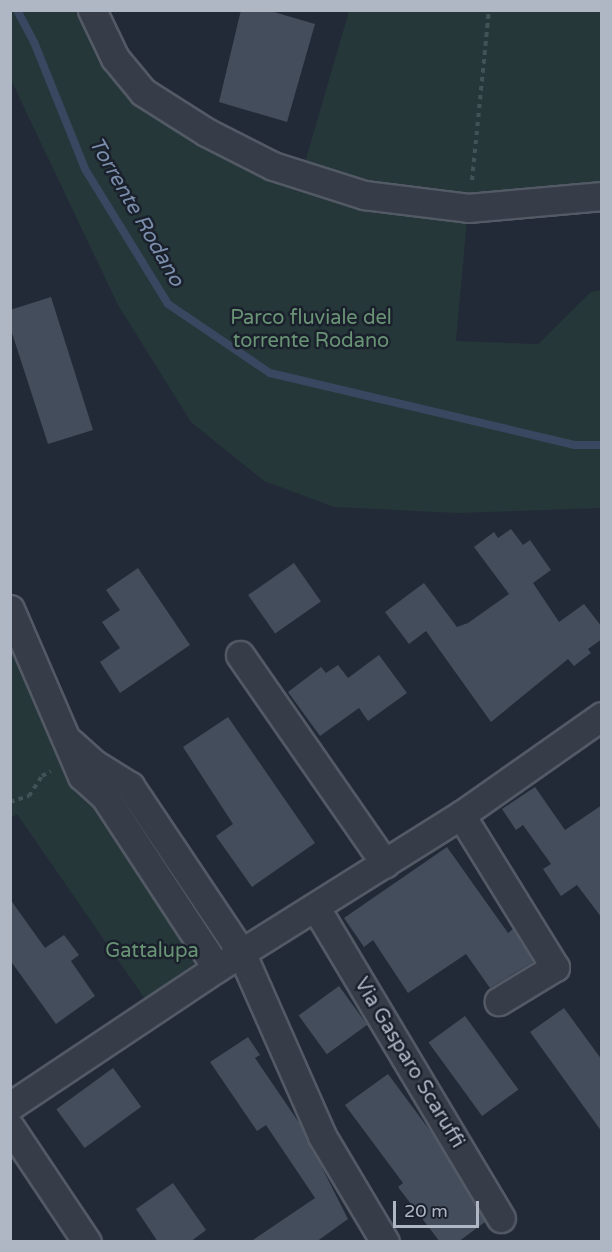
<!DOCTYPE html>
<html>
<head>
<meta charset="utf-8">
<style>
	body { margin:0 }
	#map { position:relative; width:612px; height:1252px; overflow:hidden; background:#222a37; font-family:"Varela Round",sans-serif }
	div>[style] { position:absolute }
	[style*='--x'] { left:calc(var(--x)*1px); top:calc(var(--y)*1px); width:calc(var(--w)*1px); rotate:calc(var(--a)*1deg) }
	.green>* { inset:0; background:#253739 }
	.stream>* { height:8px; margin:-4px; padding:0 4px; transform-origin:4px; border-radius:4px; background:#394760 }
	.building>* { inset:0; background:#444d5c; transform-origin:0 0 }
	.path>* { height:4px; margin-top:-2px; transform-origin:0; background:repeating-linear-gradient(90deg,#425256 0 4.5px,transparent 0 9px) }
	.roads { filter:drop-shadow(2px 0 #535a65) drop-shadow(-2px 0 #535a65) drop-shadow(0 2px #535a65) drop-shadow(0 -2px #535a65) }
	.street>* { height:27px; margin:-13.5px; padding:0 13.5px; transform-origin:13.5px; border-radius:13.5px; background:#363c48 }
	span { translate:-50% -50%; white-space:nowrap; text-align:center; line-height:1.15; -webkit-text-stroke:5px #1b212c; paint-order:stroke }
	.park-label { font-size:20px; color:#699375 }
	.street-label { font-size:20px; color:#b0b7c4 }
	.water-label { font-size:21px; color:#7a8daa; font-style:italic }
	.frame { position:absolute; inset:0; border:12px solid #b0b7c4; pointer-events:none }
	.scale { position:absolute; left:393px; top:1201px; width:86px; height:27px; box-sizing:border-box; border:3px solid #b0b7c4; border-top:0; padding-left:8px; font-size:18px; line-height:21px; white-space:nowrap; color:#b0b7c4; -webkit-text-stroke:4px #1b212c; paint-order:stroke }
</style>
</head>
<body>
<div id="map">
	<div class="green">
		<div style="clip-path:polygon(10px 11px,90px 11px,115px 58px,238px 149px,468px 208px,456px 341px,538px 344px,591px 292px,601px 290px,601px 508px,459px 513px,334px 507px,264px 481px,191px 422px,118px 305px,11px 80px)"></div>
		<div style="clip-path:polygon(349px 11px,601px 11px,601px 184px,492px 195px,451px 193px,368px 182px,304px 166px)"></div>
		<div style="clip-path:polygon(10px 639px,68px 772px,199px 960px,145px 999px,17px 814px,11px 818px)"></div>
	</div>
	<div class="stream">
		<div style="--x:17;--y:10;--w:36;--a:62"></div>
		<div style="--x:34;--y:42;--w:137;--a:68.1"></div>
		<div style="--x:85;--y:169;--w:158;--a:58.4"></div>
		<div style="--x:168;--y:304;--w:123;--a:34.1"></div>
		<div style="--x:270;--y:373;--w:313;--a:13.3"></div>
		<div style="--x:575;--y:445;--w:27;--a:0"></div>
	</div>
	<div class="building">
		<div style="clip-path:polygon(241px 10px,267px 10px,315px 24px,287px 122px,219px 102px)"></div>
		<div style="clip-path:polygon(51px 297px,93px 430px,48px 444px,10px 327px,10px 310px)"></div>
		<div style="clip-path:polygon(511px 529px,523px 545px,530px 540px,551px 570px,533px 583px,559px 622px,584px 604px,602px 627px,602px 639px,588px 649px,591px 653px,574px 666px,568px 659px,491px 722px,426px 631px,409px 644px,385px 612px,424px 583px,457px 627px,468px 623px,509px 594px,474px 547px,494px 532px,498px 538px)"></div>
		<div style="left:294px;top:563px;width:47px;height:56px;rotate:55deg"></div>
		<div style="clip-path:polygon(138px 568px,190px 645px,120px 693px,100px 662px,120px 648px,102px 622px,120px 610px,106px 590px)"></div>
		<div style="clip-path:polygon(379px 655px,407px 693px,368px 721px,359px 708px,320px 736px,288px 692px,321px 667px,326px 673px,338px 665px,348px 678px)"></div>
		<div style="clip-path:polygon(228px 717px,315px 843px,252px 887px,216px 836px,233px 824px,183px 747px)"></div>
		<div style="clip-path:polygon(535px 787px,565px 830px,602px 805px,602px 918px,577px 885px,561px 896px,543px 869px,551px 864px,523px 825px,516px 830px,502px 809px)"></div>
		<div style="clip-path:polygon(447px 847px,508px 933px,513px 929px,533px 962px,490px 988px,466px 954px,408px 993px,373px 940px,364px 947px,344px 918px)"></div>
		<div style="clip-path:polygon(10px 899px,45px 948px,64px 935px,79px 955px,71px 961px,95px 996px,56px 1024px,10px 960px)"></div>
		<div style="left:339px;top:986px;width:48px;height:50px;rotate:54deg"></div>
		<div style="clip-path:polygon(564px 1008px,602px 1060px,602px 1132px,530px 1032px)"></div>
		<div style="left:465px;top:1016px;width:91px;height:45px;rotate:54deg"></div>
		<div style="clip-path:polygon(248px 1037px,260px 1055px,255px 1058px,300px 1124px,348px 1219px,316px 1242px,250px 1242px,315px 1198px,266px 1125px,257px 1131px,210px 1062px)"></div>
		<div style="left:113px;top:1068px;width:48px;height:70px;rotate:54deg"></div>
		<div style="clip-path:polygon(388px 1074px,434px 1136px,485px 1222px,458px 1242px,440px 1242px,398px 1187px,403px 1183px,345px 1105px)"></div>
		<div style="clip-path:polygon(173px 1183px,206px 1230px,190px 1242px,158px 1242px,136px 1209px)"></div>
	</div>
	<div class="path">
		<div style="--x:472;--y:180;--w:171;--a:-84.3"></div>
		<div style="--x:10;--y:802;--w:20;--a:-18"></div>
		<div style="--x:29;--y:796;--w:24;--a:-57"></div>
		<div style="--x:42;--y:776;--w:10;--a:-29"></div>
	</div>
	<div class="roads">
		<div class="street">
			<div style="--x:92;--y:10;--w:53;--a:64.4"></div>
			<div style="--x:115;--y:58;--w:44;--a:50.5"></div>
			<div style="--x:143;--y:92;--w:75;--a:32.4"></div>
			<div style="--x:206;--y:132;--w:75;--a:26.9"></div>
			<div style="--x:273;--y:166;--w:96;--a:17.7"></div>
			<div style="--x:364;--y:195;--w:105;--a:7.1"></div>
			<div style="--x:468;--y:208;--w:135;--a:-5.1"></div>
			<div style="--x:10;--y:609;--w:182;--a:66.7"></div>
			<div style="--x:82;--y:776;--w:31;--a:42"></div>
			<div style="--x:105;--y:797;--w:204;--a:56.8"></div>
			<div style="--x:240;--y:655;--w:254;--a:55.2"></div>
			<div style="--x:70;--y:742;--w:31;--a:42"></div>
			<div style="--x:93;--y:763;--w:44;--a:31.9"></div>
			<div style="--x:130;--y:786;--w:200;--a:56.2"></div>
			<div style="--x:241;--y:952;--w:201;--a:66.2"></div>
			<div style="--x:322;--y:1136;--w:123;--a:59.3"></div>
			<div style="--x:461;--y:815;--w:179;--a:58.3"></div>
			<div style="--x:555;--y:967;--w:66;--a:148.7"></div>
			<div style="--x:316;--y:908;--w:361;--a:59.2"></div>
			<div style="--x:10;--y:1106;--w:249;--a:-33.7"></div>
			<div style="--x:217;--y:968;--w:288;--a:-32.1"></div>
			<div style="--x:461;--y:815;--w:172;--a:-35.1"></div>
			<div style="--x:10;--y:1127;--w:138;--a:56.2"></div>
		</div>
	</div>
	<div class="park-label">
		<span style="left:311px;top:330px">Parco fluviale del<br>torrente Rodano</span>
		<span style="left:152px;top:951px">Gattalupa</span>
	</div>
	<div class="street-label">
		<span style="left:409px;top:1063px;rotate:59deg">Via Gasparo Scaruffi</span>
	</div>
	<div class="water-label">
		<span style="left:136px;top:212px;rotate:60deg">Torrente Rodano</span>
	</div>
	<div class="frame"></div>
	<div class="scale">20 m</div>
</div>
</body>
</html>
